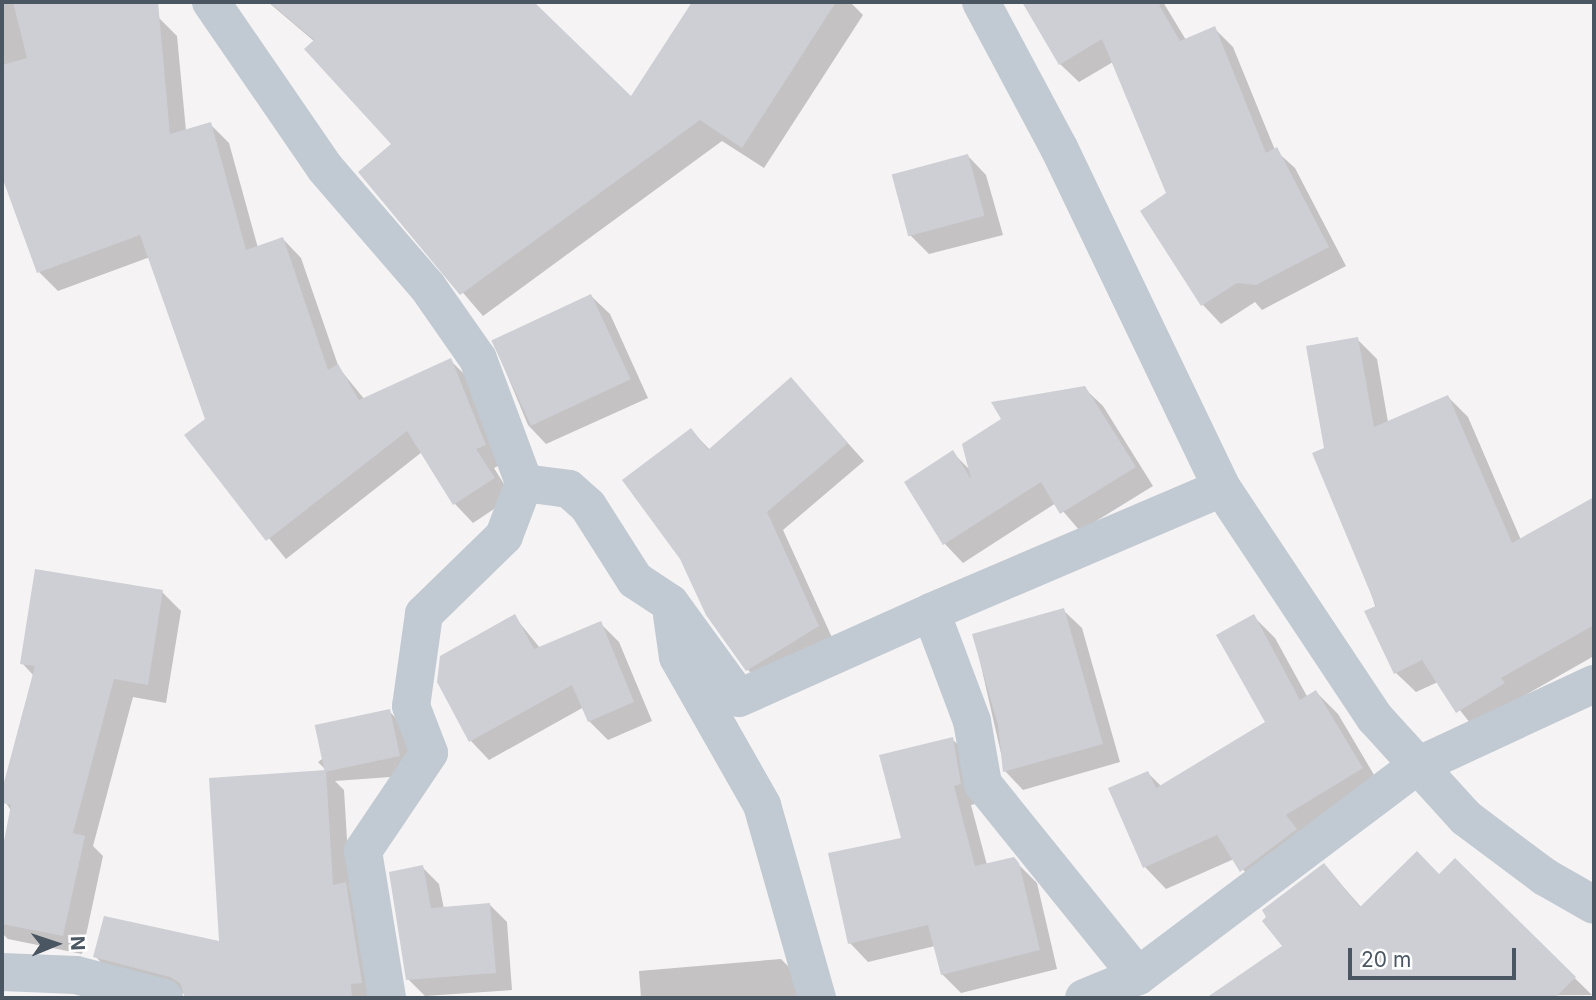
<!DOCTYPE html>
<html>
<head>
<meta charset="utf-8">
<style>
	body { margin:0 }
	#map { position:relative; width:1596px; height:1000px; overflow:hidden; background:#f5f3f3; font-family:Inter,sans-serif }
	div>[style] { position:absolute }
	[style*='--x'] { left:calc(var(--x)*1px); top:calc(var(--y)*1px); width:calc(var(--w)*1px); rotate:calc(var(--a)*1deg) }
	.shadow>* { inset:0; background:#0003 }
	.building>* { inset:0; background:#cdcfd5; transform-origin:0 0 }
	.minor>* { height:38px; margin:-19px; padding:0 19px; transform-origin:19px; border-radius:19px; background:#c1cad2 }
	span { translate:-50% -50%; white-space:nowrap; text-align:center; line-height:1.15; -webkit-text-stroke:5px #fff; paint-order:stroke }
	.frame { position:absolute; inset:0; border:4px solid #4a5661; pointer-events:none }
	.north { position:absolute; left:21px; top:909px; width:70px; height:70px; -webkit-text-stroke:5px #fff; paint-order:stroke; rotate:88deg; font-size:19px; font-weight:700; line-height:28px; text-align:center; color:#4a5661 }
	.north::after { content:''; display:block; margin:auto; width:24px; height:32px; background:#4a5661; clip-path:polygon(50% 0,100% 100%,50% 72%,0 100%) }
	.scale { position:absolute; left:1348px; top:948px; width:168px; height:32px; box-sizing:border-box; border:4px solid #4a5661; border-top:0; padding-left:9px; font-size:21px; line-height:24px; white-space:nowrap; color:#4a5661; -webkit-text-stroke:5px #fff; paint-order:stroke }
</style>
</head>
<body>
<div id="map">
	<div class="shadow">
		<div style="clip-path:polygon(2px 2px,141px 2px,145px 18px,158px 17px,177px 36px,186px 131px,210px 124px,229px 143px,258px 248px,283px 239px,301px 258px,339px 368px,365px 400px,450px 360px,469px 379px,504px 463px,494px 468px,512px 497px,473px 523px,455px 504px,422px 452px,286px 559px,186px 436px,207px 420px,150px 257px,58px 291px,39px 272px,2px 156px)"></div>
		<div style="clip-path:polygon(268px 2px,510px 2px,631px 99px,694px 2px,850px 2px,863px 15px,764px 168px,722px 141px,483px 316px,360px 173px,394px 144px,315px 42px)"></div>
		<div style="clip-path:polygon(1024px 2px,1163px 2px,1186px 40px,1214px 28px,1233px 47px,1275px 150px,1295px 168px,1346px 266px,1262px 310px,1255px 302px,1221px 324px,1203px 305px,1142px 211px,1168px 194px,1113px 62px,1079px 82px,1060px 64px)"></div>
		<div style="clip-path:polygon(968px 156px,986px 175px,1003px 235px,929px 254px,910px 235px)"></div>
		<div style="clip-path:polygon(591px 296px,610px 314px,648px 398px,546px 444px,528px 425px,493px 341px)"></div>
		<div style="clip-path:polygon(1357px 339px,1377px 359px,1388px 422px,1448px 397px,1468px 417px,1521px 540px,1587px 503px,1594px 510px,1594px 656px,1520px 698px,1477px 732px,1438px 682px,1416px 692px,1396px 673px,1326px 449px)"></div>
		<div style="clip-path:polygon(791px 380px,864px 461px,783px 530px,835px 644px,765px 687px,748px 670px,691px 430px,710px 450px)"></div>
		<div style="clip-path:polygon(1084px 388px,1103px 406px,1153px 486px,1080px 531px,1056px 503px,963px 563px,945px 544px,906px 483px,953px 453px,970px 470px,1004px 419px)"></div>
		<div style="clip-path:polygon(162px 592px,181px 611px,166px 703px,133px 697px,93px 846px,103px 856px,82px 954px,8px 939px,2px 933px,2px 859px,12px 812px,2px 797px,34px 676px,22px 663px)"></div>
		<div style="clip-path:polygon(1063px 610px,1082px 628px,1120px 762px,1023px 790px,1005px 771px,974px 635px)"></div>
		<div style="clip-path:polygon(514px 616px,540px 648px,600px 623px,619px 642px,652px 721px,608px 740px,589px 721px,584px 707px,489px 760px,471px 741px)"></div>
		<div style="clip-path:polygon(1253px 616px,1275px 638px,1308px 698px,1316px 692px,1338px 714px,1383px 790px,1263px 893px,1234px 859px,1166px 889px,1145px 867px,1148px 773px,1161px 786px,1267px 722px)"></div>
		<div style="clip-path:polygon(389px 711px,408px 730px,418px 775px,335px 781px,344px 790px,350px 889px,380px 998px,241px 998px,224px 981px,210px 780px,327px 771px,318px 762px)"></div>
		<div style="clip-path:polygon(952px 739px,971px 757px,979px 803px,971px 805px,987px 865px,1013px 859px,1037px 883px,1057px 969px,961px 993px,942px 974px,935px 946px,868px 962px,850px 943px)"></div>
		<div style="clip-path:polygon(1455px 861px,1592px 995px,1209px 998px,1284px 947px,1324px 865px,1362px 908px,1440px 876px)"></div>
		<div style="clip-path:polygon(422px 867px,439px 884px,444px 909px,490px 905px,507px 922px,512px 990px,425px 996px,408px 979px)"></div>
		<div style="clip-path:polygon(179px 934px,185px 994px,113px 975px,95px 956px)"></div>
		<div style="clip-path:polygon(781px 959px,795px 973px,801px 998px,641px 998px,639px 971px)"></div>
	</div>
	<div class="building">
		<div style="clip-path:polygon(13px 2px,158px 2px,170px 134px,211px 122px,246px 250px,283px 237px,328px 370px,338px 364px,359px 400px,451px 358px,486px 445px,476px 449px,495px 478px,453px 505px,407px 431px,266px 541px,184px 435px,205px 419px,140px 235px,37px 273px,2px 177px,2px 65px,27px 58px)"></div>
		<div style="clip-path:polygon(269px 2px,534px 2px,631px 96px,692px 2px,836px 2px,742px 148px,700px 120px,460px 295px,358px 172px,391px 144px,304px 49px,314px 40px)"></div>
		<div style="clip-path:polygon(1022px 2px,1165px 2px,1159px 5px,1180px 41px,1215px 26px,1266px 153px,1277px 147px,1329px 247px,1256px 285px,1237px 283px,1201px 306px,1140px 211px,1166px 193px,1102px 39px,1059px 65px)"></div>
		<div style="left:968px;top:154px;width:64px;height:79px;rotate:75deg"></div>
		<div style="left:591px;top:294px;width:94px;height:110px;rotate:65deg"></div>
		<div style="clip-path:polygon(1358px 337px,1374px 427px,1448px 395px,1512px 543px,1594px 497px,1594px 625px,1501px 678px,1505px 683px,1456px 713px,1422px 660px,1394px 674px,1364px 611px,1376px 606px,1312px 453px,1324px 448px,1306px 346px)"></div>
		<div style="clip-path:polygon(791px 377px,848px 443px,767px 512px,819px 626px,746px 671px,706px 615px,680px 559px,622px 480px,691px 428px,708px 450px)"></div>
		<div style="clip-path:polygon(1085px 386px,1136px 467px,1060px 514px,1041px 482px,943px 545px,904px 482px,953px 450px,971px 479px,962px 444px,1001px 419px,991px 402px)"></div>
		<div style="clip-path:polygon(35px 569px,163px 590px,148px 685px,114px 679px,73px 833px,85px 836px,63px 936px,2px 924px,2px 851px,11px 805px,2px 803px,2px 790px,35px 666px,20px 664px)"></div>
		<div style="clip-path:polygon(1064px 608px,1103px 744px,1003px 772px,998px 725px,972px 634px)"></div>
		<div style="clip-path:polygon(515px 614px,534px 649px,601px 621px,634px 702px,588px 722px,572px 685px,469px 742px,437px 682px,440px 656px)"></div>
		<div style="clip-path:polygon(1254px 614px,1300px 700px,1316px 690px,1363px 768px,1286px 815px,1297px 829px,1240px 872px,1217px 835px,1143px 868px,1108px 788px,1148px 771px,1156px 788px,1265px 722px,1216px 635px)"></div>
		<div style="left:390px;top:709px;width:48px;height:77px;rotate:78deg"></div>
		<div style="clip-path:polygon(953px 737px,961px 784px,954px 786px,975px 866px,1014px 857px,1019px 863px,1040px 950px,941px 975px,928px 925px,848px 944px,828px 853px,901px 838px,879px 755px)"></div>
		<div style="clip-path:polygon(326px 770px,333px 885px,346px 882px,362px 983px,351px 984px,352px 998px,185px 998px,180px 983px,170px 977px,93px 957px,104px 916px,219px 941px,209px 778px)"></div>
		<div style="clip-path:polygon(1417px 851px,1439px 874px,1455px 858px,1576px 977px,1555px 998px,1206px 998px,1282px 946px,1262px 921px,1266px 917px,1262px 910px,1324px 863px,1360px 907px)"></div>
		<div style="clip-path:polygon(423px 865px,431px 908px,490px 903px,496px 973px,406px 980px,389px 872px)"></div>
	</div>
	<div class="minor">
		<div style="--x:211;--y:2;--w:201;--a:55.5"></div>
		<div style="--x:325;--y:168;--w:156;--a:49.2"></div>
		<div style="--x:427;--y:286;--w:89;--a:55.1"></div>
		<div style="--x:478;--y:359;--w:132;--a:69.6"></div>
		<div style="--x:524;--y:483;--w:57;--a:110.7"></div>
		<div style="--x:504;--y:536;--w:112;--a:135.7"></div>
		<div style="--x:424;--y:614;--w:93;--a:98"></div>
		<div style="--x:411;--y:706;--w:50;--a:69"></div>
		<div style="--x:429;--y:753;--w:118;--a:124"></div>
		<div style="--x:363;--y:851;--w:149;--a:80.7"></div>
		<div style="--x:981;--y:2;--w:166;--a:61.9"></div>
		<div style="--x:1059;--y:148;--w:377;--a:64.4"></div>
		<div style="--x:1222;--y:488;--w:276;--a:56.4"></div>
		<div style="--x:1375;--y:718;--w:135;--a:47.7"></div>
		<div style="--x:1466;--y:818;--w:99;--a:36.8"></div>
		<div style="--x:1545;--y:877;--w:56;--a:29.7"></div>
		<div style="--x:524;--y:483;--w:45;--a:7.6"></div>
		<div style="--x:569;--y:489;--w:25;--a:42"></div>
		<div style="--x:588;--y:506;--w:88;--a:57.6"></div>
		<div style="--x:635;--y:580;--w:42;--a:33.3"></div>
		<div style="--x:670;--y:603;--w:117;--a:54"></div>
		<div style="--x:739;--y:698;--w:210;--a:-24.1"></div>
		<div style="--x:931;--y:612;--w:116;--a:69.4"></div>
		<div style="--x:972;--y:721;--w:64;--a:80.1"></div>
		<div style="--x:983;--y:784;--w:247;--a:51.1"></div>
		<div style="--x:931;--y:612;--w:316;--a:-23.1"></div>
		<div style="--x:672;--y:615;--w:42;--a:81.9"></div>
		<div style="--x:678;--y:657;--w:170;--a:60.4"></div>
		<div style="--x:762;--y:805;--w:201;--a:74.1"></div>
		<div style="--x:2;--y:972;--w:74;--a:2.3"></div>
		<div style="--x:76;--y:975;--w:91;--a:14.6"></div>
		<div style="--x:1084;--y:998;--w:58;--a:-22.2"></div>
		<div style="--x:1138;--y:976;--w:347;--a:-37"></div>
		<div style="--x:1415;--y:767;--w:197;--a:-24.9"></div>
	</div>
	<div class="frame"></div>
	<div class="north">N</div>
	<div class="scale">20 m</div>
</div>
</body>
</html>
